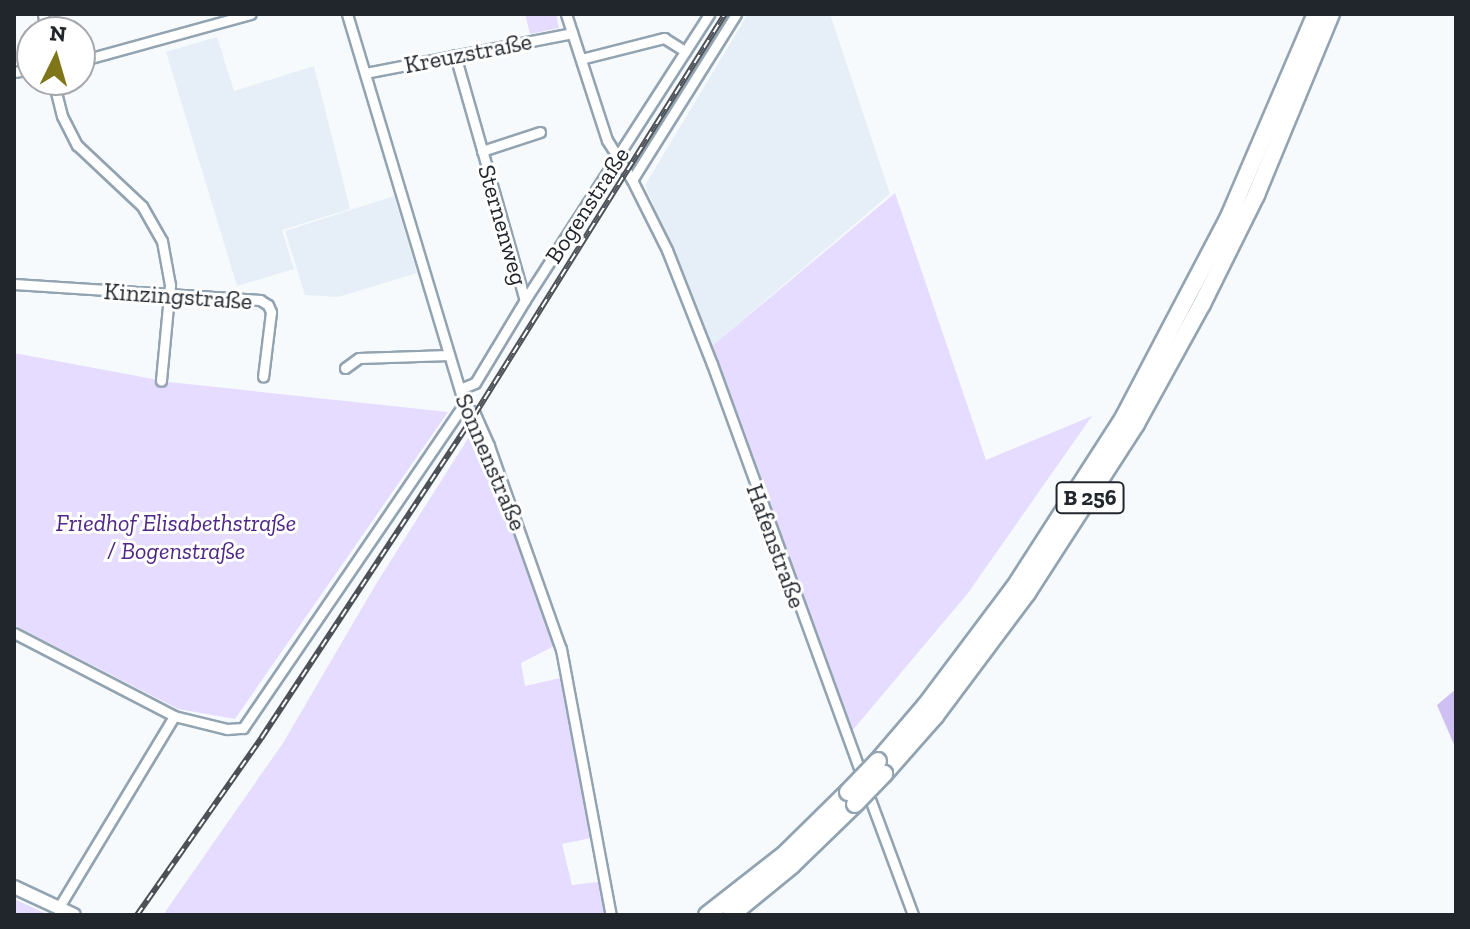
<!DOCTYPE html>
<html>
<head>
<meta charset="utf-8">
<style>
	body { margin:0 }
	#map { position:relative; width:1470px; height:929px; overflow:hidden; background:#f7fafd; font-family:"Zilla Slab",serif }
	div>[style] { position:absolute }
	[style*='--x'] { left:calc(var(--x)*1px); top:calc(var(--y)*1px); width:calc(var(--w)*1px); rotate:calc(var(--a)*1deg) }
	.built>* { inset:0; background:#e6eff7 }
	.green>* { inset:0; background:#e5dcff }
	.forest>* { inset:0; background:#cfc0f3 }
	.roads { filter:drop-shadow(2px 0 #92a3b1) drop-shadow(-2px 0 #92a3b1) drop-shadow(0 2px #92a3b1) drop-shadow(0 -2px #92a3b1) }
	.street>* { height:9px; margin:-4.5px; padding:0 4.5px; transform-origin:4.5px; border-radius:4.5px; background:#fff }
	.secondary>* { height:12px; margin:-6px; padding:0 6px; transform-origin:6px; border-radius:6px; background:#fff }
	.highway>* { height:16px; margin:-8px; padding:0 8px; transform-origin:8px; border-radius:8px; background:#fff }
	.rail>* { height:6px; margin-top:-3px; transform-origin:0; background:repeating-linear-gradient(90deg,#fff 0 9px,#4c5157 0 18px); box-sizing:border-box; border-block:2px solid #4c5157 }
	.bridges { filter:drop-shadow(2px 0 #92a3b1) drop-shadow(-2px 0 #92a3b1) drop-shadow(0 2px #92a3b1) drop-shadow(0 -2px #92a3b1) }
	.highway-bridge>* { height:16px; margin:-8px; padding:0 8px; transform-origin:8px; border-radius:8px; background:#fff }
	span { translate:-50% -50%; white-space:nowrap; text-align:center; line-height:1.15; -webkit-text-stroke:6px #fff; paint-order:stroke }
	.shield-label span { padding:2px 6px; background:#fff; border:2px solid; border-radius:6px; -webkit-text-stroke-width:0 }
	.shield-label { font-size:22px; color:#20262c; font-weight:700 }
	.street-label { font-size:24px; color:#20262c }
	.park-label { font-size:24px; color:#4f2787; font-style:italic }
	.frame { position:absolute; inset:0; border:16px solid #20262c; pointer-events:none }
	.north { position:absolute; left:16px; top:16px; width:80px; height:80px; box-sizing:border-box; background:#fff; border:2px solid #a6a8ab; border-radius:50%; rotate:5deg; font-size:22px; font-weight:700; line-height:32px; text-align:center; color:#20262c }
	.north::after { content:''; display:block; margin:auto; width:28px; height:36px; background:#7f7519; clip-path:polygon(50% 0,100% 100%,50% 72%,0 100%) }
</style>
</head>
<body>
<div id="map">
	<div class="built">
		<div style="clip-path:polygon(748px 14px,830px 14px,890px 194px,712px 346px,645px 185px)"></div>
		<div style="clip-path:polygon(217px 37px,234px 91px,314px 66px,350px 209px,282px 230px,294px 269px,237px 286px,166px 52px)"></div>
		<div style="clip-path:polygon(394px 196px,417px 273px,338px 297px,305px 295px,285px 231px)"></div>
	</div>
	<div class="green">
		<div style="clip-path:polygon(525px 14px,556px 14px,559px 28px,530px 34px)"></div>
		<div style="clip-path:polygon(895px 193px,986px 460px,1092px 416px,968px 593px,852px 731px,712px 346px)"></div>
		<div style="clip-path:polygon(14px 353px,169px 382px,448px 412px,235px 719px,178px 709px,14px 625px)"></div>
		<div style="clip-path:polygon(477px 424px,556px 645px,521px 663px,525px 686px,565px 677px,591px 838px,562px 844px,572px 885px,598px 882px,606px 915px,163px 915px,283px 743px,376px 584px)"></div>
		<div style="clip-path:polygon(14px 899px,49px 915px,14px 915px)"></div>
	</div>
	<div class="forest">
		<div style="clip-path:polygon(1456px 689px,1456px 747px,1455px 747px,1437px 705px)"></div>
	</div>
	<div class="roads">
		<div class="street">
			<div style="--x:43;--y:14;--w:18;--a:81"></div>
			<div style="--x:347;--y:14;--w:407;--a:73.3"></div>
			<div style="--x:464;--y:404;--w:15;--a:42"></div>
			<div style="--x:475;--y:414;--w:35;--a:66"></div>
			<div style="--x:489;--y:446;--w:215;--a:70.5"></div>
			<div style="--x:561;--y:649;--w:271;--a:79.4"></div>
			<div style="--x:566;--y:14;--w:133;--a:72"></div>
			<div style="--x:607;--y:140;--w:47;--a:58"></div>
			<div style="--x:632;--y:180;--w:78;--a:63.4"></div>
			<div style="--x:667;--y:250;--w:123;--a:68.5"></div>
			<div style="--x:712;--y:364;--w:439;--a:70"></div>
			<div style="--x:455;--y:55;--w:255;--a:74.1"></div>
			<div style="--x:581;--y:59;--w:86;--a:-14.2"></div>
			<div style="--x:664;--y:38;--w:25;--a:32"></div>
			<div style="--x:80;--y:61;--w:177;--a:-15.4"></div>
			<div style="--x:14;--y:72;--w:18;--a:-9"></div>
			<div style="--x:365;--y:73;--w:211;--a:-10.9"></div>
			<div style="--x:53;--y:80;--w:37;--a:76"></div>
			<div style="--x:62;--y:116;--w:33;--a:63"></div>
			<div style="--x:77;--y:145;--w:89;--a:43.2"></div>
			<div style="--x:142;--y:206;--w:40;--a:60.3"></div>
			<div style="--x:162;--y:241;--w:45;--a:79.7"></div>
			<div style="--x:170;--y:285;--w:96;--a:95.4"></div>
			<div style="--x:482;--y:151;--w:61;--a:-18.1"></div>
			<div style="--x:632;--y:180;--w:196;--a:-57.9"></div>
			<div style="--x:14;--y:284;--w:247;--a:3.7"></div>
			<div style="--x:260;--y:300;--w:9;--a:32"></div>
			<div style="--x:268;--y:305;--w:8;--a:67"></div>
			<div style="--x:271;--y:312;--w:65;--a:97"></div>
			<div style="--x:345;--y:368;--w:17;--a:-36"></div>
			<div style="--x:359;--y:358;--w:90;--a:-1.9"></div>
			<div style="--x:460;--y:389;--w:16;--a:-22"></div>
			<div style="--x:475;--y:383;--w:97;--a:-58.9"></div>
			<div style="--x:525;--y:300;--w:340;--a:-57.2"></div>
			<div style="--x:14;--y:633;--w:180;--a:27.4"></div>
			<div style="--x:174;--y:716;--w:55;--a:13.8"></div>
			<div style="--x:227;--y:729;--w:16;--a:-4"></div>
			<div style="--x:243;--y:728;--w:392;--a:-55.7"></div>
			<div style="--x:867;--y:791;--w:132;--a:69.6"></div>
			<div style="--x:59;--y:907;--w:223;--a:-58.9"></div>
		</div>
		<div class="secondary">
			<div style="--x:14;--y:887;--w:66;--a:25"></div>
		</div>
		<div class="highway">
			<div style="--x:878;--y:761;--w:74;--a:-49.4"></div>
			<div style="--x:926;--y:705;--w:146;--a:-53.1"></div>
			<div style="--x:1014;--y:588;--w:203;--a:-57.2"></div>
			<div style="--x:1124;--y:417;--w:224;--a:-62.3"></div>
			<div style="--x:1228;--y:219;--w:223;--a:-66.8"></div>
			<div style="--x:884;--y:774;--w:77;--a:-48.7"></div>
			<div style="--x:935;--y:716;--w:154;--a:-53.2"></div>
			<div style="--x:1027;--y:593;--w:201;--a:-57.2"></div>
			<div style="--x:1136;--y:424;--w:137;--a:-61.2"></div>
			<div style="--x:1202;--y:304;--w:122;--a:-63.6"></div>
			<div style="--x:1256;--y:195;--w:196;--a:-67.5"></div>
			<div style="--x:707;--y:915;--w:99;--a:-38"></div>
			<div style="--x:785;--y:854;--w:88;--a:-44.5"></div>
			<div style="--x:731;--y:915;--w:79;--a:-39.3"></div>
			<div style="--x:792;--y:865;--w:88;--a:-44.1"></div>
		</div>
	</div>
	<div class="rail">
		<div style="--x:137;--y:915;--w:218;--a:-54.9"></div>
		<div style="--x:262;--y:737;--w:387;--a:-56.6"></div>
		<div style="--x:475;--y:414;--w:472;--a:-58"></div>
	</div>
	<div class="bridges">
		<div class="highway-bridge">
			<div style="--x:848;--y:792;--w:43;--a:-45.9"></div>
			<div style="--x:855;--y:804;--w:42;--a:-46"></div>
		</div>
	</div>
	<div class="shield-label">
		<span style="left:1090px;top:498px">B 256</span>
	</div>
	<div class="street-label">
		<span style="left:468px;top:53px;rotate:-11deg">Kreuzstraße</span>
		<span style="left:587px;top:205px;rotate:-57deg">Bogenstraße</span>
		<span style="left:503px;top:225px;rotate:74deg">Sternenweg</span>
		<span style="left:178px;top:296px;rotate:4deg">Kinzingstraße</span>
		<span style="left:491px;top:462px;rotate:67deg">Sonnenstraße</span>
		<span style="left:776px;top:546px;rotate:70deg">Hafenstraße</span>
	</div>
	<div class="park-label">
		<span style="left:176px;top:537px">Friedhof Elisabethstraße<br>/ Bogenstraße</span>
	</div>
	<div class="frame"></div>
	<div class="north">N</div>
</div>
</body>
</html>
